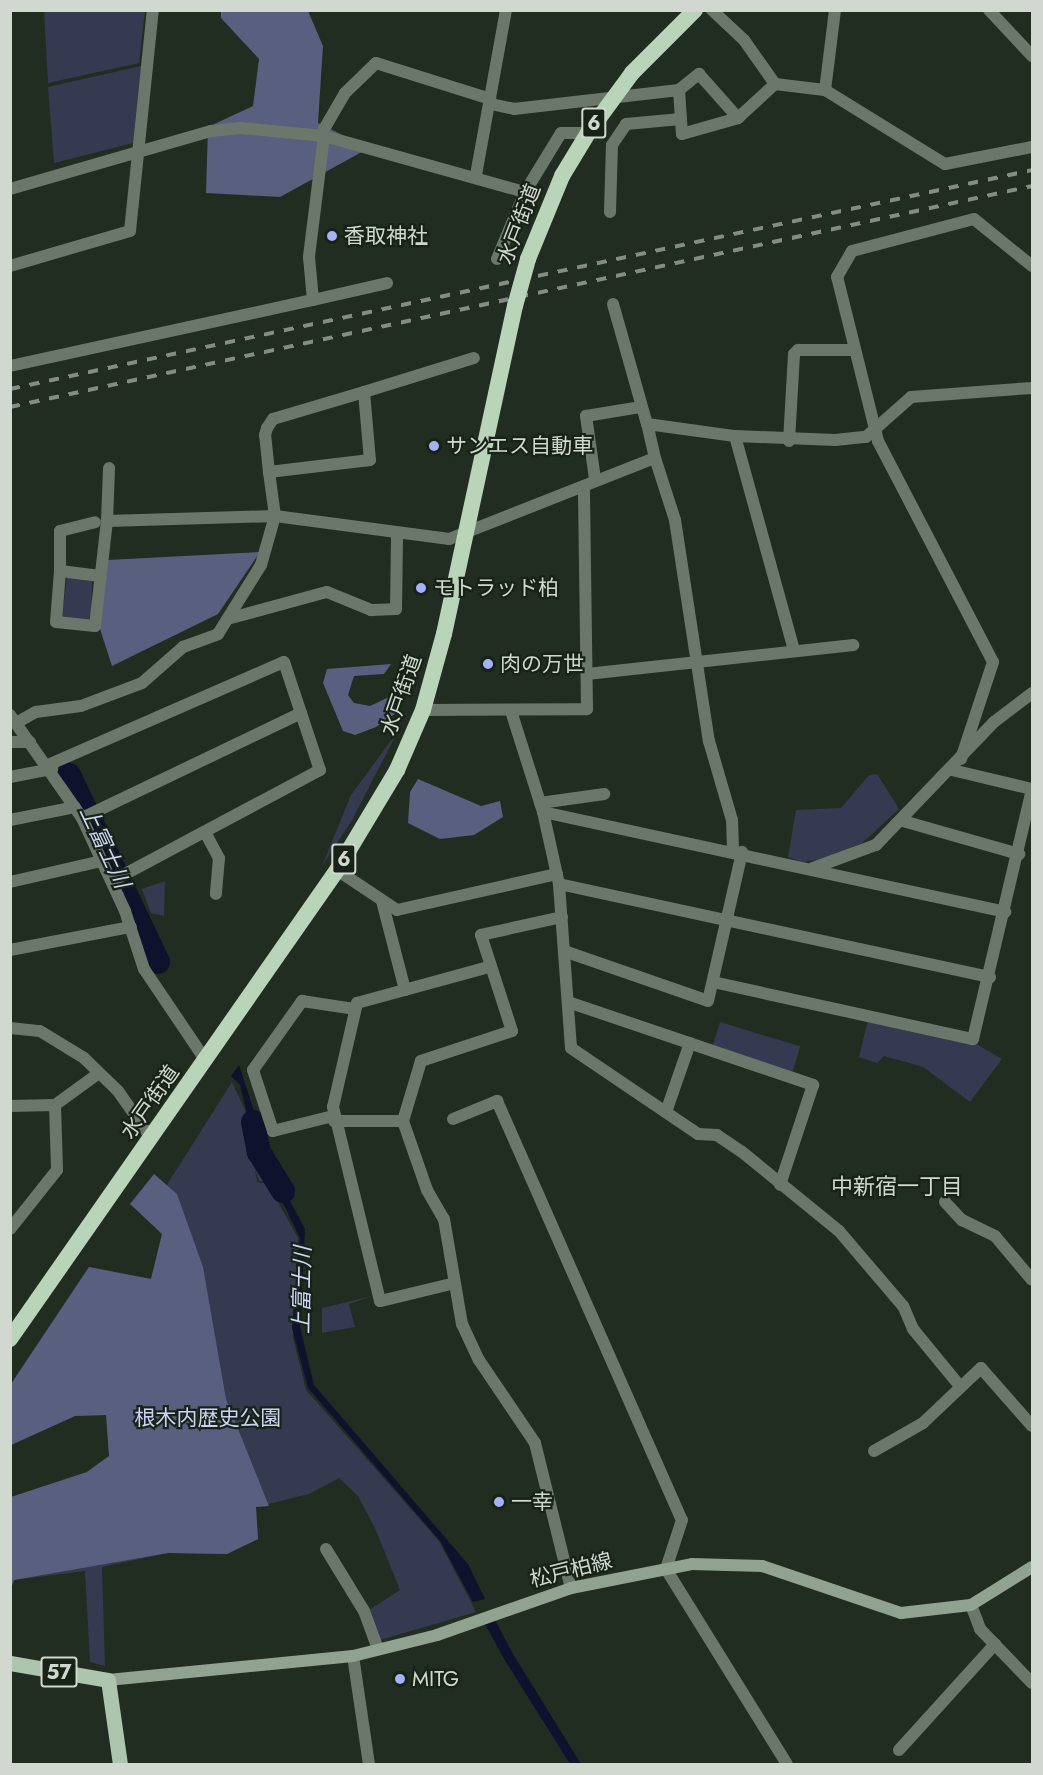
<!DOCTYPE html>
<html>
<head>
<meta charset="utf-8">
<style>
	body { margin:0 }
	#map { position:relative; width:1043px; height:1775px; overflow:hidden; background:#212d21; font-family:Jost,"Noto Sans JP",sans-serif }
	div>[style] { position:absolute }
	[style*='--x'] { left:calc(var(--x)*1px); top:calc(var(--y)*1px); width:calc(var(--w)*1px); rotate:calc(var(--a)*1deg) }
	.green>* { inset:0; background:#363a50; transform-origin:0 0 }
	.forest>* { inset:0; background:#585f7f }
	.water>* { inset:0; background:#0f122c; transform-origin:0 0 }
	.river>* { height:24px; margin:-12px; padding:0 12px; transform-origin:12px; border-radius:12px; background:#0f122c }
	.minor>* { height:12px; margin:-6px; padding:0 6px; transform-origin:6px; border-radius:6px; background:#6b776b }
	.tertiary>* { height:12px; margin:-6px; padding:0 6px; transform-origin:6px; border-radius:6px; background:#6b776b }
	.secondary>* { height:12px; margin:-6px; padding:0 6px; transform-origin:6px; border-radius:6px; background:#90a390 }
	.primary>* { height:15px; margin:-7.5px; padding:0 7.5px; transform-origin:7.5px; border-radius:7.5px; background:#acc5ac }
	.trunk>* { height:16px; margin:-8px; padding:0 8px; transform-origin:8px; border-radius:8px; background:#b9d4b9 }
	.rail>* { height:4px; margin-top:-2px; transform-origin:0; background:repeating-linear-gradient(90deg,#848d83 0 10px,transparent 0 20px) }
	.trunk-bridge>* { height:16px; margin:-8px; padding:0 8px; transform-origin:8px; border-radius:8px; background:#b9d4b9 }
	.dots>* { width:16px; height:16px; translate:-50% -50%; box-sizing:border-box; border:3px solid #182318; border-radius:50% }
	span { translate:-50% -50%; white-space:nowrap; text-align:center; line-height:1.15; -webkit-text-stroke:4.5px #182318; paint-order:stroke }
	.shield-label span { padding:2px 4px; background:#182318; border:2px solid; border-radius:4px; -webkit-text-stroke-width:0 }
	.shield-label { font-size:20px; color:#d1d8d0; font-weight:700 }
	.street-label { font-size:21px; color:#d1d8d0 }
	.poi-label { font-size:21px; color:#d1d8d0 }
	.left { translate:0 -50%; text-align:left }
	.park-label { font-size:21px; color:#cbd2f6 }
	.water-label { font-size:22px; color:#ced6f9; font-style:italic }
	.neighbourhood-label { font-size:22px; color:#d1d8d0 }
	.frame { position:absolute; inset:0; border:12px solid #d1d8d0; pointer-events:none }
</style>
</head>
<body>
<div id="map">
	<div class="green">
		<div style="clip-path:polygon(44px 11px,145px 11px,139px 63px,48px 83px)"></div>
		<div style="clip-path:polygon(141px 66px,133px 143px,54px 163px,48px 87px)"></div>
		<div style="clip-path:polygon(67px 577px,92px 580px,91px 619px,62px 618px)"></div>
		<div style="clip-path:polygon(398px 731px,352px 820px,322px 866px,351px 795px)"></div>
		<div style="clip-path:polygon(877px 774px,899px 809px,862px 843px,822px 859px,803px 862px,788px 857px,796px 810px,841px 808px,869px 775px)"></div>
		<div style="clip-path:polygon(165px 881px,164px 916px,151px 913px,142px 889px)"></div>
		<div style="clip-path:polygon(868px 1020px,973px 1042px,1002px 1059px,970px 1102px,923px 1067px,884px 1056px,877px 1063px,859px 1057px)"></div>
		<div style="left:720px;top:1022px;width:84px;height:26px;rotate:17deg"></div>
		<div style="clip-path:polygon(232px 1082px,245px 1110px,257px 1182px,268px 1184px,298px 1238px,293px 1338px,306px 1390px,439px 1541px,476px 1612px,380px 1640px,369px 1610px,400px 1590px,375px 1528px,358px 1496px,339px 1478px,309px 1494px,256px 1507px,258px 1539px,227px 1554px,168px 1553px,102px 1567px,105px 1666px,90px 1662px,85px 1571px,14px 1580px,11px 1588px,11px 1497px,87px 1472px,109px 1456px,107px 1415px,75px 1416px,11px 1445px,11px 1384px,89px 1267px,151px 1279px,162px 1234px,146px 1218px)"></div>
		<div style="clip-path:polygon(270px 1148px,279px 1163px,296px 1194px,276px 1197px,269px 1182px,259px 1181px,249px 1150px)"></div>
		<div style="clip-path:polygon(372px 1296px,349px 1304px,355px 1327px,322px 1333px,322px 1308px)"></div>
	</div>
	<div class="forest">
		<div style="clip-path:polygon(221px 11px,308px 11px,323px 46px,318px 123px,369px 148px,280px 197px,206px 193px,208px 127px,253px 106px,259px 59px,221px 18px)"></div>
		<div style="clip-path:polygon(260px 552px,218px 614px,112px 666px,100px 629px,108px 560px)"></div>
		<div style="clip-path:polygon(391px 664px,384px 674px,354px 676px,348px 695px,354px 703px,370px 706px,389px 697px,399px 711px,376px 727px,355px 735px,343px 731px,323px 683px,327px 669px)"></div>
		<div style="clip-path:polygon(418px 779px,481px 806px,500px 801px,503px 817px,474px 835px,440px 839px,408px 823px,410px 792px)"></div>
		<div style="clip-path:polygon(154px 1174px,177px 1194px,203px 1267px,226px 1399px,269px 1506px,256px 1507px,258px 1539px,227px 1554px,168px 1553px,14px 1580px,11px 1588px,11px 1497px,87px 1472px,109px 1456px,106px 1415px,75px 1416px,11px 1445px,11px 1384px,89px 1267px,151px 1279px,162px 1234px,130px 1204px)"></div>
	</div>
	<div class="water">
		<div style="left:68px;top:759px;width:47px;height:12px;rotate:59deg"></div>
		<div style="left:100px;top:813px;width:56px;height:12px;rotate:66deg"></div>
		<div style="clip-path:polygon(129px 880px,161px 956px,150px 960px,120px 883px)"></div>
		<div style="clip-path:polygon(239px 1065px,267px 1151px,257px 1155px,240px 1085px,231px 1076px)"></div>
		<div style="clip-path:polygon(269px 1162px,305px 1229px,300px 1327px,314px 1385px,468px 1564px,485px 1599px,473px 1602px,440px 1541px,308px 1388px,292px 1328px,300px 1238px,264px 1164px)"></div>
		<div style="clip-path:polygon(495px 1620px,513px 1654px,581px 1764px,570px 1764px,504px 1659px,485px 1624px)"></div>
	</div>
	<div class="river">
		<div style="--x:69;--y:775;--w:207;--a:64.5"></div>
		<div style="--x:253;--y:1122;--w:31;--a:79"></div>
		<div style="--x:259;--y:1152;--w:46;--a:58.4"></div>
	</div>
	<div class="minor">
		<div style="--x:712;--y:10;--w:44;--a:43.2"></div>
		<div style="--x:744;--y:40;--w:54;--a:54.8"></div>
		<div style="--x:775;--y:84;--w:50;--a:6.8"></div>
		<div style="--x:835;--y:10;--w:81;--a:97.1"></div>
		<div style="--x:825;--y:90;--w:141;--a:31.7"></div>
		<div style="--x:945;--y:164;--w:89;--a:-11.1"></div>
		<div style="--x:989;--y:10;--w:63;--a:46.9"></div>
		<div style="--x:679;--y:90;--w:26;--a:-39"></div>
		<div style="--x:699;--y:74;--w:59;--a:48.4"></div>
		<div style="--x:491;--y:104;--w:24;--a:12"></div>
		<div style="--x:514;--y:109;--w:166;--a:-6.6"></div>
		<div style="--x:679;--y:90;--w:44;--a:86.1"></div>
		<div style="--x:682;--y:134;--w:58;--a:-15.9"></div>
		<div style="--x:738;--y:118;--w:50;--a:-42.6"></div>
		<div style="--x:320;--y:136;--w:50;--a:-59.8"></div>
		<div style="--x:345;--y:93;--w:43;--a:-44.1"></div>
		<div style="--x:376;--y:63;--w:120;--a:17.5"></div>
		<div style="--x:324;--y:136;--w:122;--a:97.1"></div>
		<div style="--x:309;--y:257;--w:43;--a:84.7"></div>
		<div style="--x:313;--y:300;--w:76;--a:-12.9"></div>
		<div style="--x:476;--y:175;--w:168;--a:-79.7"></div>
		<div style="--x:10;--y:189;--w:209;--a:-16.1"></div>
		<div style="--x:211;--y:131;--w:29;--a:-6"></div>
		<div style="--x:240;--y:128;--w:84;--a:5.4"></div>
		<div style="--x:324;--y:136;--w:209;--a:15.6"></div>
		<div style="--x:525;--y:192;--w:69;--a:-58.6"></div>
		<div style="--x:561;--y:133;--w:27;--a:0"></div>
		<div style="--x:610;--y:212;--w:67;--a:-88.3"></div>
		<div style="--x:612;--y:145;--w:25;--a:-56"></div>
		<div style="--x:626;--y:124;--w:55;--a:-5.2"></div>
		<div style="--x:497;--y:259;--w:73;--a:-67.3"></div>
		<div style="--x:613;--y:304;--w:125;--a:74.2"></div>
		<div style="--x:10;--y:366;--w:310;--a:-12.3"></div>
		<div style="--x:364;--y:392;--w:115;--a:-17.2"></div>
		<div style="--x:735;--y:436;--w:222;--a:74.6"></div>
		<div style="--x:789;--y:441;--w:87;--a:-86.7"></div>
		<div style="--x:794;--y:354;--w:6;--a:-45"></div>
		<div style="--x:798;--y:350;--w:54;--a:0"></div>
		<div style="--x:655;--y:458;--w:65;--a:72.1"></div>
		<div style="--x:675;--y:520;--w:224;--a:81.3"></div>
		<div style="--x:709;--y:741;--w:82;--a:73.8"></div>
		<div style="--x:732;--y:820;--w:30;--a:88"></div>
		<div style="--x:595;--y:479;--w:64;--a:-98.1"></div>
		<div style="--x:586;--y:416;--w:56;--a:-9.3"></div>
		<div style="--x:107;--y:521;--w:168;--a:-1.7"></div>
		<div style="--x:275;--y:516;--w:176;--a:7.5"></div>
		<div style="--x:449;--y:539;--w:221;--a:-21.5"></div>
		<div style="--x:655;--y:458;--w:35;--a:-103"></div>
		<div style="--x:647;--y:424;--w:89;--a:7.8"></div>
		<div style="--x:735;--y:436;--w:100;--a:2.3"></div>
		<div style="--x:835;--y:440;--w:31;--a:-6"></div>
		<div style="--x:866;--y:437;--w:60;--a:-41.6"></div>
		<div style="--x:911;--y:397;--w:121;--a:-4.3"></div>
		<div style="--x:60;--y:571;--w:40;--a:-90"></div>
		<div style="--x:60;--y:531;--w:36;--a:-14"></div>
		<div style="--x:100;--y:576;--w:40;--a:-172.9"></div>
		<div style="--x:60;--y:571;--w:51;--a:94.5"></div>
		<div style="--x:56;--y:622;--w:39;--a:6"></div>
		<div style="--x:95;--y:626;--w:106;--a:-83.5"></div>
		<div style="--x:107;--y:521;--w:53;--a:-87.8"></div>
		<div style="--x:231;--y:618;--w:99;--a:-15.2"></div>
		<div style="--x:327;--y:592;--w:48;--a:22.2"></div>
		<div style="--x:371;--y:610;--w:25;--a:-2"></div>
		<div style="--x:396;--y:609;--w:76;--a:-89.2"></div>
		<div style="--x:587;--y:674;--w:268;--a:-6.2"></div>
		<div style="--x:423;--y:710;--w:164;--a:-0.3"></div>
		<div style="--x:587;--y:709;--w:223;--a:-90.8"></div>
		<div style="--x:511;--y:711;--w:106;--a:72.4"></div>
		<div style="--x:10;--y:715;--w:126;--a:55"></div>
		<div style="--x:82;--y:818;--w:102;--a:65.2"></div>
		<div style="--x:125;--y:911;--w:61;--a:71.9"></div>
		<div style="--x:144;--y:969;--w:111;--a:56"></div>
		<div style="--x:16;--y:723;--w:23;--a:-29"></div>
		<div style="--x:36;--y:712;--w:45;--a:-7.6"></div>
		<div style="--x:81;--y:706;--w:65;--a:-20.7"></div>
		<div style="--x:142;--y:683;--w:55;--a:-41.3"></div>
		<div style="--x:183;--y:647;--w:37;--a:-20"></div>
		<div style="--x:218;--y:634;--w:81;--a:-58.1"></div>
		<div style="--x:261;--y:565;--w:51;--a:-74.1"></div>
		<div style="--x:275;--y:516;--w:44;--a:-97.8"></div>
		<div style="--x:269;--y:472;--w:37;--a:-96"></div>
		<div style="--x:265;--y:435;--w:7;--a:-74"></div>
		<div style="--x:267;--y:428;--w:11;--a:-56"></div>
		<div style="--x:273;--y:419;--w:95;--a:-16.5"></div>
		<div style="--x:364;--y:392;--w:68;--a:85"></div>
		<div style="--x:370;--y:460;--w:102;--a:173.2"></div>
		<div style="--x:10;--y:742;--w:20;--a:0"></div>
		<div style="--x:961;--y:759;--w:102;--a:-71.7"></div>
		<div style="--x:993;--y:662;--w:249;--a:-117.5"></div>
		<div style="--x:878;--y:441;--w:169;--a:-104"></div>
		<div style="--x:837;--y:277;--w:30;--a:-60"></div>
		<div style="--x:852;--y:251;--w:126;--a:-14.7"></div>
		<div style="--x:974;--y:219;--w:75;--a:39"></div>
		<div style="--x:48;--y:765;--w:257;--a:-23.6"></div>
		<div style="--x:284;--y:662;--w:114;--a:71.6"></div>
		<div style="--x:320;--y:770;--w:236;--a:151.9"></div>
		<div style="--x:952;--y:770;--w:82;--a:13.4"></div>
		<div style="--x:10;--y:777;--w:43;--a:-10.8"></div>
		<div style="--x:540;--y:803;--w:65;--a:-8"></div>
		<div style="--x:82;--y:818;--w:243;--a:-25.6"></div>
		<div style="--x:10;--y:820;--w:66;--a:-11.3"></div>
		<div style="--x:903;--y:821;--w:121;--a:15.9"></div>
		<div style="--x:205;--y:832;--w:30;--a:62"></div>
		<div style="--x:219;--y:858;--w:36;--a:95"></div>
		<div style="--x:813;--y:868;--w:67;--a:-20.1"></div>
		<div style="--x:876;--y:845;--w:170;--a:-46.2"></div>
		<div style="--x:994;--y:722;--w:48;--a:-37.3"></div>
		<div style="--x:337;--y:870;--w:72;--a:33.7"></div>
		<div style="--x:397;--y:910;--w:164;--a:-12.7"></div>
		<div style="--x:10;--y:882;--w:94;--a:-12.9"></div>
		<div style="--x:559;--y:884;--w:441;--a:12.2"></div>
		<div style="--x:382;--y:901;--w:92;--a:75.5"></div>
		<div style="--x:562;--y:917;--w:83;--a:167.5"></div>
		<div style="--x:481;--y:935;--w:101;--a:72.1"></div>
		<div style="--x:512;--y:1031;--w:96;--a:161.8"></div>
		<div style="--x:421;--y:1061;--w:63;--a:106.7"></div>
		<div style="--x:403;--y:1121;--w:73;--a:70.8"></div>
		<div style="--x:427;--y:1190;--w:34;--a:60"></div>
		<div style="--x:444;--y:1219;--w:107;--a:80.3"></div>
		<div style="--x:462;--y:1324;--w:40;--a:65"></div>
		<div style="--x:479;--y:1360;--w:100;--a:56"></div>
		<div style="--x:535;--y:1443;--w:149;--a:76.1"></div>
		<div style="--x:10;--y:950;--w:123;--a:-10.8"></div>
		<div style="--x:564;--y:951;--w:152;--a:19.1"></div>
		<div style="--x:708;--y:1001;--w:153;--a:-77.1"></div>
		<div style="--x:713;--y:982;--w:266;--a:12.4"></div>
		<div style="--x:973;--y:1039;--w:257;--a:-76.7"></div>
		<div style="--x:568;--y:1002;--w:259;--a:18.7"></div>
		<div style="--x:813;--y:1085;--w:105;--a:108.3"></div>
		<div style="--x:10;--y:1028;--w:30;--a:6"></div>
		<div style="--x:40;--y:1031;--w:52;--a:31.5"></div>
		<div style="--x:84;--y:1058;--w:47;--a:44.1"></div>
		<div style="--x:118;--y:1091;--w:57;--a:54.9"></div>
		<div style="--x:55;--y:1105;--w:54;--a:-36"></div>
		<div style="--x:10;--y:1106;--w:45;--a:-1.3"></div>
		<div style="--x:55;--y:1105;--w:65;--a:88.2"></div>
		<div style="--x:57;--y:1170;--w:75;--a:128.5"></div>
		<div style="--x:666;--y:1112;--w:73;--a:-70.8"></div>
		<div style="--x:333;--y:1116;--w:62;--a:166"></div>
		<div style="--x:273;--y:1131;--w:64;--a:-108.2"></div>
		<div style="--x:253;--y:1070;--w:85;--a:-54.6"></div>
		<div style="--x:302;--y:1001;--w:54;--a:8.6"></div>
		<div style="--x:453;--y:1119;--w:48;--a:-22.2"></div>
		<div style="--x:497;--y:1101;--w:458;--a:66.2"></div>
		<div style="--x:682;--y:1520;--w:52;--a:108.1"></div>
		<div style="--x:666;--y:1569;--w:229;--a:58.2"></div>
		<div style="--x:334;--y:1121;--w:69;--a:0"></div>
		<div style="--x:945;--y:1202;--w:25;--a:47"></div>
		<div style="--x:962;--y:1220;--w:37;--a:26"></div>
		<div style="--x:995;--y:1236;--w:57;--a:49.9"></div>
		<div style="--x:451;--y:1284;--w:73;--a:166.5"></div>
		<div style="--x:380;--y:1301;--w:200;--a:-103.6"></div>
		<div style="--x:333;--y:1107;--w:107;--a:-77"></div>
		<div style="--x:357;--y:1003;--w:137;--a:-15.3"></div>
		<div style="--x:959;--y:1385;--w:72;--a:-129.4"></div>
		<div style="--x:913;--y:1329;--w:25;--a:-113"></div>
		<div style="--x:903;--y:1306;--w:99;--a:-130.5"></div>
		<div style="--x:839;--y:1231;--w:125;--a:-140.8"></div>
		<div style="--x:742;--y:1152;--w:30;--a:-146"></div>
		<div style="--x:717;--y:1135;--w:19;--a:-177"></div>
		<div style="--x:698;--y:1134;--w:153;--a:-145.9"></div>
		<div style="--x:571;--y:1048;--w:164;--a:-94.2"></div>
		<div style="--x:559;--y:884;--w:74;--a:-102.5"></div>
		<div style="--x:543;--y:812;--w:473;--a:12.2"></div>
		<div style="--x:874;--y:1451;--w:56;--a:-29.7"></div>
		<div style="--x:923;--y:1423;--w:80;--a:-43.5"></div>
		<div style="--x:981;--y:1368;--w:77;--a:48.7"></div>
		<div style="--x:326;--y:1549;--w:73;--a:58.5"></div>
		<div style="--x:364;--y:1611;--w:40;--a:69.8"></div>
		<div style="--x:971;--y:1605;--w:26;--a:69"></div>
		<div style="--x:980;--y:1629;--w:75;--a:46.1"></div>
		<div style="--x:353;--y:1656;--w:109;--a:81.6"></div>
		<div style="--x:899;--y:1750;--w:143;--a:-47.8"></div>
	</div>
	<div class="tertiary">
		<div style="--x:10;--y:266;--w:125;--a:-16.3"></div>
		<div style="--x:130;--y:231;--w:222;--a:-84.1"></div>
	</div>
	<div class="secondary">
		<div style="--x:108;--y:1680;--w:246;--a:-5.6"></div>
		<div style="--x:353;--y:1656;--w:87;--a:-14"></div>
		<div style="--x:437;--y:1635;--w:142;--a:-19.3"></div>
		<div style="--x:571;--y:1588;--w:123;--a:-11.2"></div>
		<div style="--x:692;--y:1564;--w:70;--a:1.6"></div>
		<div style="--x:762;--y:1566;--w:147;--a:18.7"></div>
		<div style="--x:901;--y:1613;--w:70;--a:-6.5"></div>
		<div style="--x:971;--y:1605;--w:72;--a:-31.9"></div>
	</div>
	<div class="primary">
		<div style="--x:10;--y:1663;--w:99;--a:9.8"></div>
		<div style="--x:108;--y:1680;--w:85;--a:81.9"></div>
	</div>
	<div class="trunk">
		<div style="--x:528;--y:259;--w:90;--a:-67.7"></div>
		<div style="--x:562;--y:176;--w:50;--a:-58.8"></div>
		<div style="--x:588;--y:133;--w:74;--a:-53.7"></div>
		<div style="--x:632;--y:73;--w:89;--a:-45"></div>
		<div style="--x:10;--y:1339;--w:572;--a:-55.11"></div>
		<div style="--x:337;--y:870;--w:117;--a:-59"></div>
		<div style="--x:397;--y:770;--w:65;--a:-66.6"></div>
		<div style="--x:423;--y:710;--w:79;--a:-74.6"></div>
		<div style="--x:444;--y:634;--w:336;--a:-77.8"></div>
	</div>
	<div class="rail">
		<div style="--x:10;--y:389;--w:1045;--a:-12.09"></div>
		<div style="--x:10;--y:407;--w:1046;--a:-12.2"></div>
	</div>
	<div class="trunk-bridge">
		<div style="--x:515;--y:306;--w:49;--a:-74.5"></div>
	</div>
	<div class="dots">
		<div style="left:332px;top:236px;background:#a4b2fc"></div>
		<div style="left:434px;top:446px;background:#a4b2fc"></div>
		<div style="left:421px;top:588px;background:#a4b2fc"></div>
		<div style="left:488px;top:664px;background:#a4b2fc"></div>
		<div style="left:499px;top:1502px;background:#a4b2fc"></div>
		<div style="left:400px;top:1679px;background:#a4b2fc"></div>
	</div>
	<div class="shield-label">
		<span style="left:594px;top:123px">6</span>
		<span style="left:344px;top:859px">6</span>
		<span style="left:59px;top:1672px">57</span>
	</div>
	<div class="street-label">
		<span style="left:519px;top:224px;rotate:-69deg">水戸街道</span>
		<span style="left:401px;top:695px;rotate:-71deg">水戸街道</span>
		<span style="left:150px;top:1102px;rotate:-55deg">水戸街道</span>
		<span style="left:571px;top:1570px;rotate:-14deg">松戸柏線</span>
	</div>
	<div class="poi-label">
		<span class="left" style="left:344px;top:236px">香取神社</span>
		<span class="left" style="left:446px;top:446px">サンエス自動車</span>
		<span class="left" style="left:433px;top:588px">モトラッド柏</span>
		<span class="left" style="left:500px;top:664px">肉の万世</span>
		<span class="left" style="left:511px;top:1502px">一幸</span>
		<span class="left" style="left:412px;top:1679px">MITG</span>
	</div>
	<div class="park-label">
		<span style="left:208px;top:1418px">根木内歴史公園</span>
	</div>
	<div class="water-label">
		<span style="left:105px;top:847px;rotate:65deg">上富士川</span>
		<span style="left:302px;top:1290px;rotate:-89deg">上富士川</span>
	</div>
	<div class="neighbourhood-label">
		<span style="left:897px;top:1187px">中新宿一丁目</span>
	</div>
	<div class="frame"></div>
</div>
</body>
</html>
